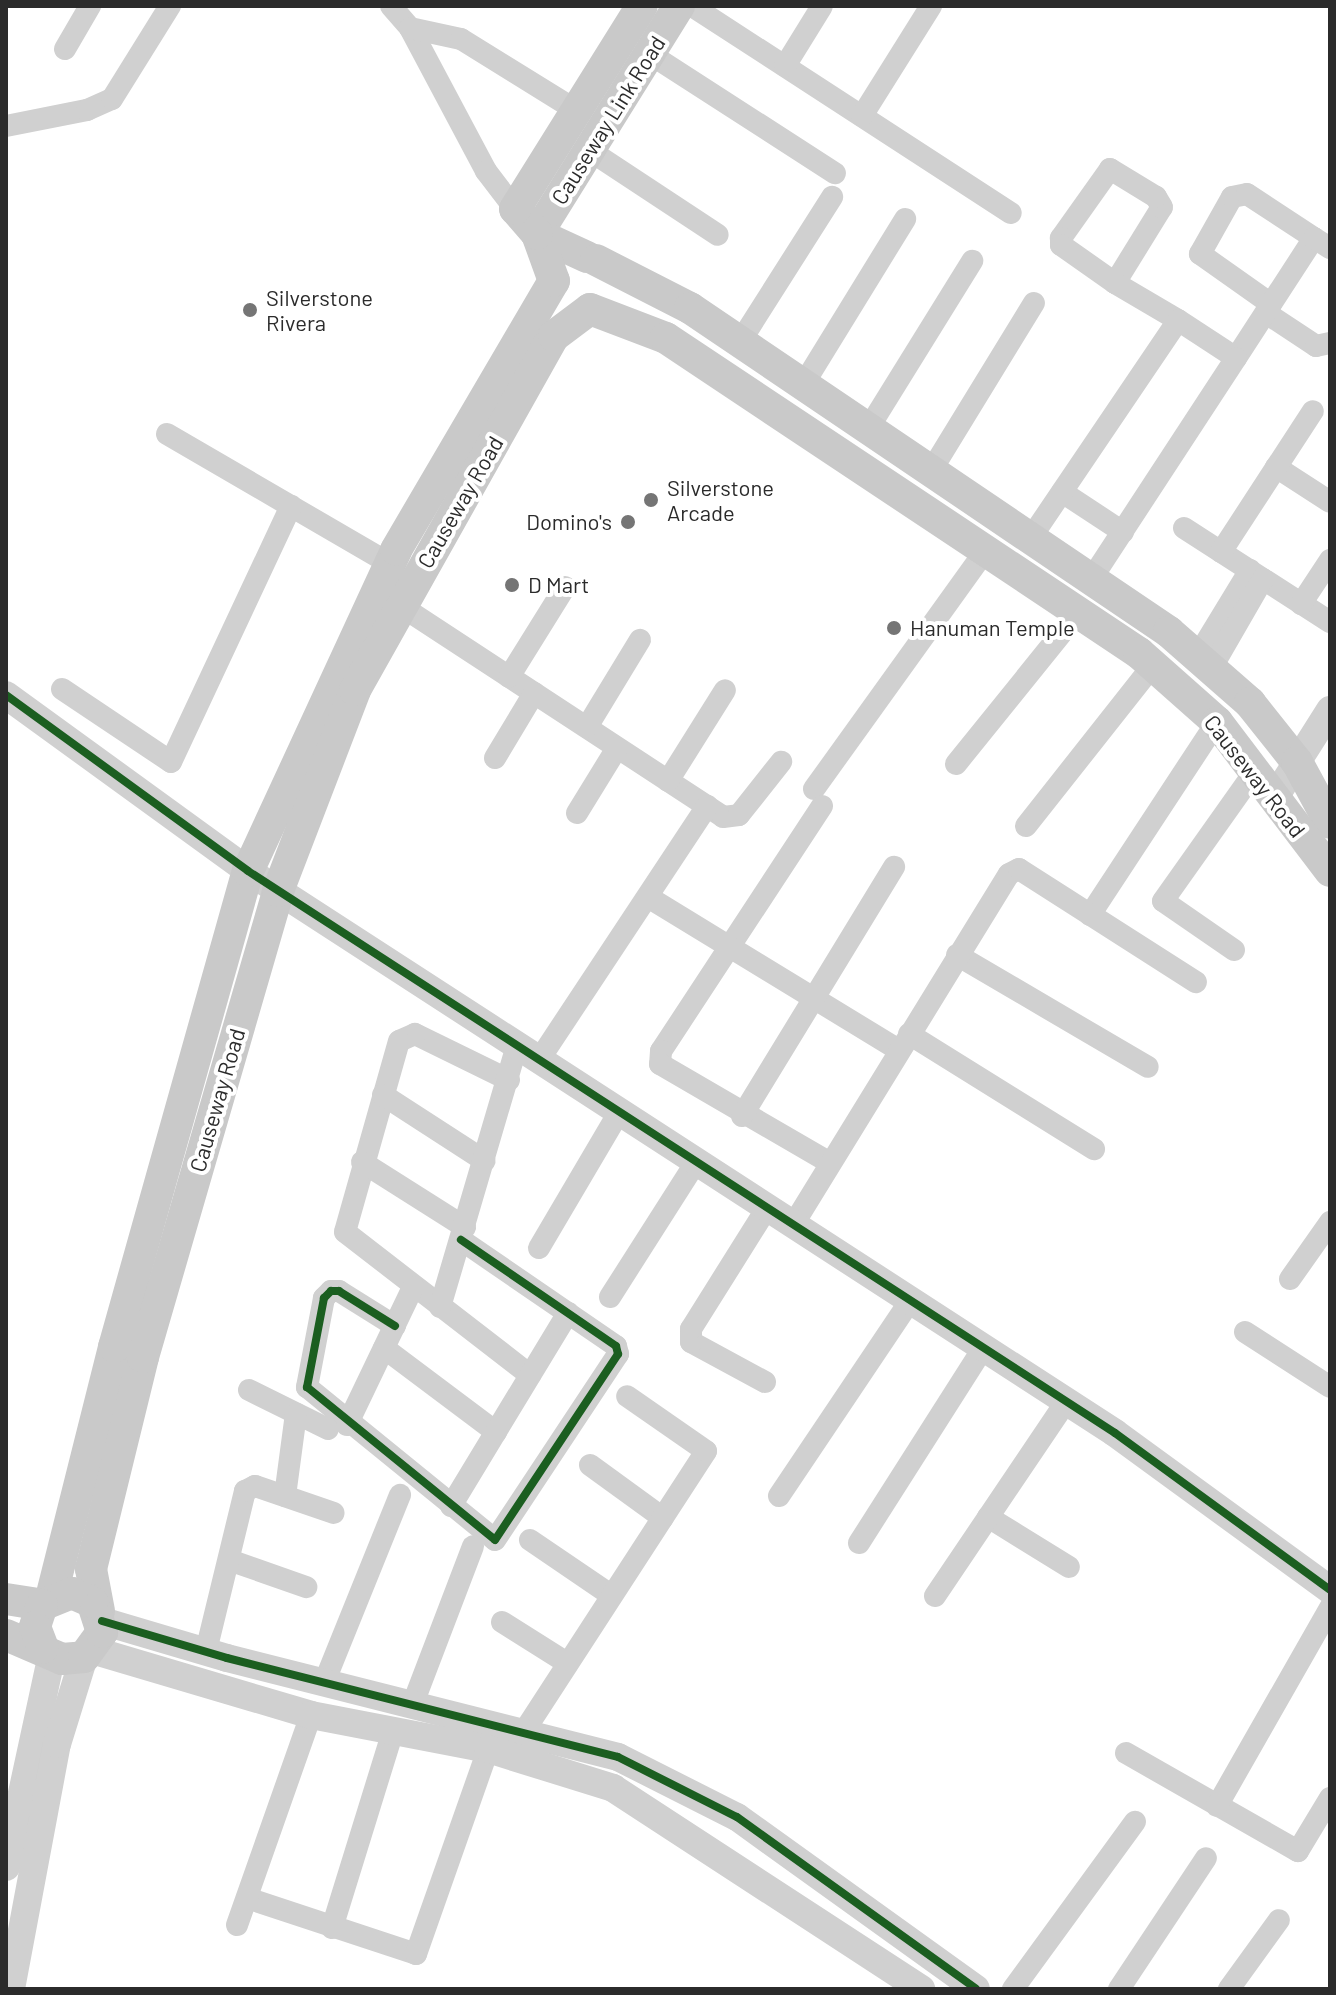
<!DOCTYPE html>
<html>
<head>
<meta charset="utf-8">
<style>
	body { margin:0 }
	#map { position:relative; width:1336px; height:1995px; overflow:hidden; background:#fff; font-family:Barlow,sans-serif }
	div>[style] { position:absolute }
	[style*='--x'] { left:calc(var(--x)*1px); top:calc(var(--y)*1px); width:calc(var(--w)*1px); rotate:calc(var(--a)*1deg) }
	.minor>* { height:22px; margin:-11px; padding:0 11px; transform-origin:11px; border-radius:11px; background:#d0d0d0 }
	.tertiary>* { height:28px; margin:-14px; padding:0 14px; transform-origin:14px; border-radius:14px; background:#d0d0d0 }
	.secondary>* { height:32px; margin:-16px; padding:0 16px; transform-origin:16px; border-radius:16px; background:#c9c9c9 }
	.cycleway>* { height:8px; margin:-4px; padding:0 4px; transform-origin:4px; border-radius:4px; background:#1b5e20 }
	.dots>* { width:22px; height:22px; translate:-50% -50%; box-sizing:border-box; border:4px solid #fff; border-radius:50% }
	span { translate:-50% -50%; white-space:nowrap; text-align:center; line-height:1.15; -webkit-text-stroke:8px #fff; paint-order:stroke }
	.street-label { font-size:22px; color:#2b2b2b }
	.poi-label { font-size:22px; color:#2b2b2b }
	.left { translate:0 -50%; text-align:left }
	.right { translate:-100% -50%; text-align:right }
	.frame { position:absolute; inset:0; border:8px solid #2b2b2b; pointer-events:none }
</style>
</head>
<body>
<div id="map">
	<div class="minor">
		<div style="--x:391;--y:6;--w:29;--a:49"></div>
		<div style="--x:410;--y:28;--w:162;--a:62"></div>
		<div style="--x:486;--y:171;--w:48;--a:52.7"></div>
		<div style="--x:692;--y:6;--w:380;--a:33"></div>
		<div style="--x:410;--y:28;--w:52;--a:12.2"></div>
		<div style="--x:461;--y:39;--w:137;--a:31.8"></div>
		<div style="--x:65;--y:49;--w:50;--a:-59.8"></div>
		<div style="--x:650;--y:54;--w:220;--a:32.8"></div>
		<div style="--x:785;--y:66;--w:70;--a:-58.3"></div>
		<div style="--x:862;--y:116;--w:130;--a:-57.9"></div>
		<div style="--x:6;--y:126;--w:83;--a:-11.2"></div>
		<div style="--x:87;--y:110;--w:27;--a:-24"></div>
		<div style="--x:112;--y:99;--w:110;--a:-58.1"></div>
		<div style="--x:589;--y:150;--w:154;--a:33.4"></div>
		<div style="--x:1115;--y:283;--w:89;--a:-58.3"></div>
		<div style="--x:1162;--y:207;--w:12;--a:-121"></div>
		<div style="--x:1156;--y:197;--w:54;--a:-148.7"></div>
		<div style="--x:1110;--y:169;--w:85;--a:125.4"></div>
		<div style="--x:1061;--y:238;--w:7;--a:90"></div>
		<div style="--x:1061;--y:245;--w:66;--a:35.1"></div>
		<div style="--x:1115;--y:283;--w:73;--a:30.4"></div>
		<div style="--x:1271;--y:304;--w:87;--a:-144.8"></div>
		<div style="--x:1200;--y:254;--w:65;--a:-60.7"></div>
		<div style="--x:1232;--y:197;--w:15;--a:-11"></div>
		<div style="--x:1247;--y:194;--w:80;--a:33.3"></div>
		<div style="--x:1266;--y:313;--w:60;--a:33.4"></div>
		<div style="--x:1316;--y:346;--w:14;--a:-12"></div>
		<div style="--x:740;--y:342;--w:172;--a:-57.6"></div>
		<div style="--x:1236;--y:358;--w:143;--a:-57"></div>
		<div style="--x:1314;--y:238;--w:19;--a:32"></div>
		<div style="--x:803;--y:385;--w:195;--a:-58.4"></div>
		<div style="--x:868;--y:429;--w:198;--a:-58.2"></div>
		<div style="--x:167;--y:434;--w:257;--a:30.2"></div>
		<div style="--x:1276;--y:467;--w:64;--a:32.9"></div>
		<div style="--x:931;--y:471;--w:197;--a:-58.5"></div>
		<div style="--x:1062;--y:492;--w:73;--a:33.3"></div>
		<div style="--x:1184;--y:528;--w:174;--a:32.8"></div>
		<div style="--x:1030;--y:539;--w:264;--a:-55.9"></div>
		<div style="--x:1178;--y:320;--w:69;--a:33.2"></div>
		<div style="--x:1236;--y:358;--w:265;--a:123.2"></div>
		<div style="--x:1221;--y:552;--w:168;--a:-56.9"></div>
		<div style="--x:1301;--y:604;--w:53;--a:-56.6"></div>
		<div style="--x:401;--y:606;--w:385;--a:33.2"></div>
		<div style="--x:723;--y:817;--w:16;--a:-7"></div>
		<div style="--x:739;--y:815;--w:68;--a:-51.6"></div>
		<div style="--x:1197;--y:657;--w:102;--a:-58.7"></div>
		<div style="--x:1211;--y:669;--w:104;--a:-60"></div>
		<div style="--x:509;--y:677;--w:106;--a:-58.1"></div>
		<div style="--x:62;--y:689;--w:131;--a:33.8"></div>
		<div style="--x:171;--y:762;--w:283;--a:-64.9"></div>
		<div style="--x:587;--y:727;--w:102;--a:-58.7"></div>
		<div style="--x:495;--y:758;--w:76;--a:-59"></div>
		<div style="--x:956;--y:764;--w:194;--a:-51.1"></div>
		<div style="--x:668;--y:781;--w:107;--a:-57.9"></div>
		<div style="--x:814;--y:789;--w:293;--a:-54.3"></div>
		<div style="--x:822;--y:806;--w:293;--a:123.3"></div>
		<div style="--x:661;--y:1051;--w:13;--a:94"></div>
		<div style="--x:660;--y:1064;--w:197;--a:30.2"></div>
		<div style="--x:577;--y:813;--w:76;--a:-58.4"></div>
		<div style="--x:1026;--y:826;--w:205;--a:-51.7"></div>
		<div style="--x:648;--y:897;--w:294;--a:31.4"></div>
		<div style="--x:1090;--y:915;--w:231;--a:-56.7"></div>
		<div style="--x:1234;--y:950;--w:86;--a:-145.4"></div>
		<div style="--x:1163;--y:901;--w:159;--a:-54.7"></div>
		<div style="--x:957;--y:955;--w:221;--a:30.4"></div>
		<div style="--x:909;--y:1034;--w:218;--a:31.9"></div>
		<div style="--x:539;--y:1060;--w:305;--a:-56.5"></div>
		<div style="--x:509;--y:1080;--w:105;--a:-153.9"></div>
		<div style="--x:415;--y:1034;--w:17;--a:156"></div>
		<div style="--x:399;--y:1041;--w:198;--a:105.8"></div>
		<div style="--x:345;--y:1232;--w:234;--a:37.7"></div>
		<div style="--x:383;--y:1095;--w:121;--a:32.9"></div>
		<div style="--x:742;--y:1116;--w:292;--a:-58.6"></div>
		<div style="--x:362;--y:1162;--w:122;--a:32.3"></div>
		<div style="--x:793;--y:1225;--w:412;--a:-58.4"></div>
		<div style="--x:1009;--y:874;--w:11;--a:-27"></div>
		<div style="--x:1019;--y:869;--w:210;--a:32.6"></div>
		<div style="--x:539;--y:1248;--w:158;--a:-59.5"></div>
		<div style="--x:1290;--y:1279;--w:70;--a:-54.9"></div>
		<div style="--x:610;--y:1297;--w:160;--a:-57.5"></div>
		<div style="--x:440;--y:1307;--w:272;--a:-73.6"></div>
		<div style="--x:395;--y:1326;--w:66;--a:-148"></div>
		<div style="--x:339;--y:1291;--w:8;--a:180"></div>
		<div style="--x:331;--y:1291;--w:10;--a:135"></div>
		<div style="--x:324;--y:1298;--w:91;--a:100.8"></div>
		<div style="--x:307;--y:1387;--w:242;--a:39.1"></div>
		<div style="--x:495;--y:1540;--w:223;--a:-56.5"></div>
		<div style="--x:618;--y:1354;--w:8;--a:-104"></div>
		<div style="--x:616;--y:1346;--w:188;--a:-145.6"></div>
		<div style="--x:1245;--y:1332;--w:101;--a:32.9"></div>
		<div style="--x:384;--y:1348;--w:140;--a:36.9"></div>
		<div style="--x:765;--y:1382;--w:84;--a:-151.6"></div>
		<div style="--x:691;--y:1342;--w:13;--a:-90"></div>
		<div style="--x:691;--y:1329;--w:143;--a:-57.9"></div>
		<div style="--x:249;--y:1390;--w:88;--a:26.3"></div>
		<div style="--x:347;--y:1425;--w:153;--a:-64.4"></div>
		<div style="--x:590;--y:1465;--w:90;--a:36"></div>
		<div style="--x:285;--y:1496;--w:83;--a:-82.4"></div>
		<div style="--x:779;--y:1496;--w:235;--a:-56.1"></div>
		<div style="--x:451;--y:1506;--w:226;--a:-58.8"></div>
		<div style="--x:988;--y:1517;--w:95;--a:31.7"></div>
		<div style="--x:530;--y:1540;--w:98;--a:34.2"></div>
		<div style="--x:859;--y:1543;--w:231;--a:-57.5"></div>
		<div style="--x:229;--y:1560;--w:82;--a:19.3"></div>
		<div style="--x:935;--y:1596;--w:234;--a:-56"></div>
		<div style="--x:502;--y:1622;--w:77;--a:32.2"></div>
		<div style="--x:206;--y:1651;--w:165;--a:-76.3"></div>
		<div style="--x:245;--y:1491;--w:11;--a:-27"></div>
		<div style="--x:255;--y:1486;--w:83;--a:18.9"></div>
		<div style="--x:324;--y:1683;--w:203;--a:-68"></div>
		<div style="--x:412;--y:1706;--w:171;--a:-69.1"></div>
		<div style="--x:523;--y:1733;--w:336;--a:-57"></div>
		<div style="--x:706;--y:1451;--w:96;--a:-145.2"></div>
		<div style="--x:1126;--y:1753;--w:198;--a:29.7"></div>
		<div style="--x:1298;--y:1851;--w:62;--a:-58.9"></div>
		<div style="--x:1217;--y:1806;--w:228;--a:-60.3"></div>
		<div style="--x:247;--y:1898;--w:178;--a:18.3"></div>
		<div style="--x:416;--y:1954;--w:217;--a:-70.6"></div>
		<div style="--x:237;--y:1925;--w:223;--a:-70.6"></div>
		<div style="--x:332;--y:1928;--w:206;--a:-72.8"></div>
		<div style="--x:1013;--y:1989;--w:207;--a:-53.9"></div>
		<div style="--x:1119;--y:1989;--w:157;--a:-56.4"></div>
		<div style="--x:1229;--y:1989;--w:85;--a:-54.1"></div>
	</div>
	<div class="tertiary">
		<div style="--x:6;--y:695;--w:299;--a:36"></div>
		<div style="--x:248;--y:871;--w:1033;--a:32.95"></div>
		<div style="--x:1115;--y:1433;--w:266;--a:36.1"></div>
		<div style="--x:1275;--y:797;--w:103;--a:-57.7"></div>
		<div style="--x:102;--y:1621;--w:130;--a:16.5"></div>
		<div style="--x:227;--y:1658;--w:403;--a:14.2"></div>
		<div style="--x:618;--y:1757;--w:133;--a:26.8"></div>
		<div style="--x:737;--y:1817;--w:294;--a:35.7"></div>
		<div style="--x:92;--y:1650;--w:228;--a:16.5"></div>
		<div style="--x:311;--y:1715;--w:180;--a:10.9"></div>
		<div style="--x:488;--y:1749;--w:131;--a:17.3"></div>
		<div style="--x:613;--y:1788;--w:368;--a:33.1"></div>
		<div style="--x:6;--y:1867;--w:217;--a:-77.8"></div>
		<div style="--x:11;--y:1989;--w:249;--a:-79.4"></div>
		<div style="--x:57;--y:1744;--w:91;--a:-72.8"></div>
	</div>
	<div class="secondary">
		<div style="--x:537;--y:234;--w:269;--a:-58.1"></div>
		<div style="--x:537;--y:234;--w:55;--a:24.7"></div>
		<div style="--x:596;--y:260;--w:106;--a:27.1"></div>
		<div style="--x:690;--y:308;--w:578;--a:34.07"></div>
		<div style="--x:1169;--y:632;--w:108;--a:41.2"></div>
		<div style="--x:1250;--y:703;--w:75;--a:51.5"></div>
		<div style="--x:1297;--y:762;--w:69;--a:61.6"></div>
		<div style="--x:51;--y:1598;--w:259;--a:-75.9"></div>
		<div style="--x:114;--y:1347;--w:495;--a:-74.3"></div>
		<div style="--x:248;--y:871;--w:353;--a:-65.2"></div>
		<div style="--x:396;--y:550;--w:312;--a:-59.6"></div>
		<div style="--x:554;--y:281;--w:50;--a:-109.9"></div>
		<div style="--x:537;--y:234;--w:33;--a:-131"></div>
		<div style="--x:515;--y:209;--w:239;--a:-58"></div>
		<div style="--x:6;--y:1599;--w:36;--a:9"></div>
		<div style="--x:99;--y:1611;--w:43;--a:-100.8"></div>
		<div style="--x:91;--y:1569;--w:218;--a:-76.2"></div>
		<div style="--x:143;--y:1357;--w:485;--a:-73.8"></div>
		<div style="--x:278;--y:891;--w:215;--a:-69"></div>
		<div style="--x:355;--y:690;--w:406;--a:-60.7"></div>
		<div style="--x:554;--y:336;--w:45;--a:-36.9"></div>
		<div style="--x:590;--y:309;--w:81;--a:20.9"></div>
		<div style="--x:666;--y:338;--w:568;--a:33.66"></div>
		<div style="--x:1139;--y:653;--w:104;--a:41.5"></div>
		<div style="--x:1217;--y:722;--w:187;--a:52.8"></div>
		<div style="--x:6;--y:1635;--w:61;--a:23.2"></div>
		<div style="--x:62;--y:1659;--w:22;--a:-5"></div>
		<div style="--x:84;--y:1657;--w:31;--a:-54"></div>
		<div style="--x:102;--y:1632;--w:32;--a:-108"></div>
		<div style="--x:92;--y:1602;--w:22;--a:-156"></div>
		<div style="--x:72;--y:1593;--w:32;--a:158"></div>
		<div style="--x:42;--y:1605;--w:23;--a:108"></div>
		<div style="--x:35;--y:1627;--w:22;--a:69"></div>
	</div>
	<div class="cycleway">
		<div style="--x:6;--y:695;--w:299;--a:36"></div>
		<div style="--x:248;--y:871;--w:1033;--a:32.95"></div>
		<div style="--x:1115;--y:1433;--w:266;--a:36.1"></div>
		<div style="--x:395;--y:1326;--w:66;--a:-148"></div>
		<div style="--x:339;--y:1291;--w:8;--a:180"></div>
		<div style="--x:331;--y:1291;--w:10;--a:135"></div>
		<div style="--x:324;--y:1298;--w:91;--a:100.8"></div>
		<div style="--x:307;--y:1387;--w:242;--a:39.1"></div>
		<div style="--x:495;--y:1540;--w:223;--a:-56.5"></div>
		<div style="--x:618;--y:1354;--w:8;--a:-104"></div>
		<div style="--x:616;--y:1346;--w:188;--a:-145.6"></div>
		<div style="--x:102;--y:1621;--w:130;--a:16.5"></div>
		<div style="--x:227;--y:1658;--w:403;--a:14.2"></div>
		<div style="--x:618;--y:1757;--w:133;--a:26.8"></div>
		<div style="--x:737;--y:1817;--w:294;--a:35.7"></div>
	</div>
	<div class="dots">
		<div style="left:250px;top:310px;background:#757575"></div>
		<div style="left:651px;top:500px;background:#757575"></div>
		<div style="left:628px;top:522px;background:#757575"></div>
		<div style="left:512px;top:585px;background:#757575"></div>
		<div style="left:894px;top:628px;background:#757575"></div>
	</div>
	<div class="street-label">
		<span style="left:608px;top:120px;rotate:-58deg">Causeway Link Road</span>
		<span style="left:460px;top:502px;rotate:-60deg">Causeway Road</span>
		<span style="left:1255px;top:776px;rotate:52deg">Causeway Road</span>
		<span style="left:217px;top:1100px;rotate:-74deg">Causeway Road</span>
	</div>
	<div class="poi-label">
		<span class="left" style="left:266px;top:310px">Silverstone<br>Rivera</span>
		<span class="left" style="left:667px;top:500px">Silverstone<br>Arcade</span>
		<span class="right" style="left:612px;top:522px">Domino's</span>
		<span class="left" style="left:528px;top:585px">D Mart</span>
		<span class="left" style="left:910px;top:628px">Hanuman Temple</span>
	</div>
	<div class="frame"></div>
</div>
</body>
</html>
